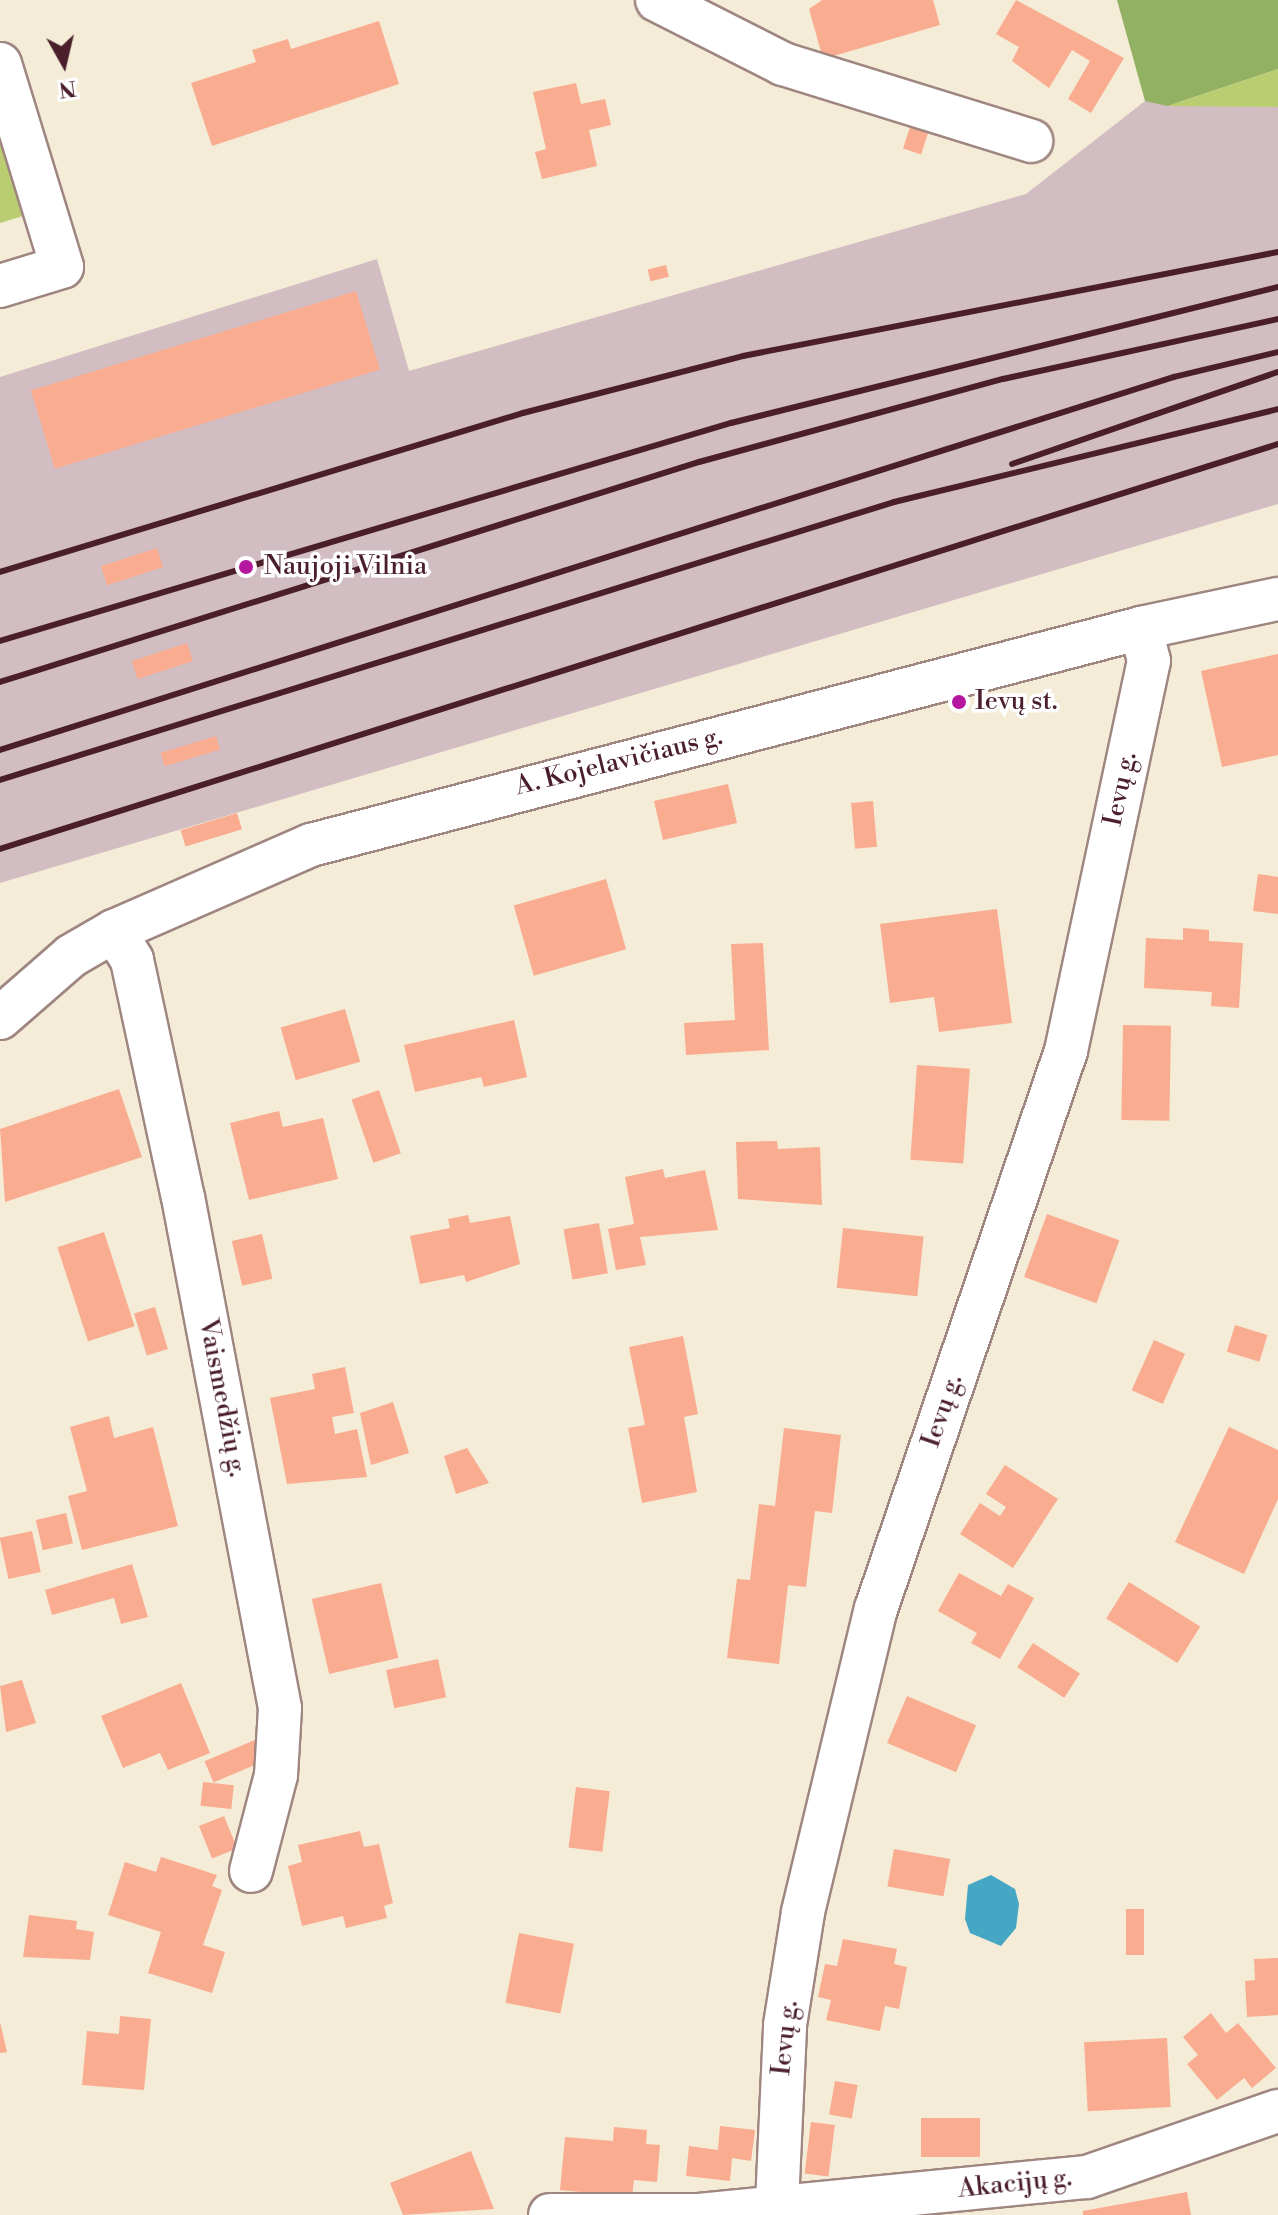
<!DOCTYPE html>
<html>
<head>
<meta charset="utf-8">
<style>
	body { margin:0 }
	#map { position:relative; width:1278px; height:2215px; overflow:hidden; background:#f4ecd7; font-family:"Libre Bodoni",serif }
	div>[style] { position:absolute }
	[style*='--x'] { left:calc(var(--x)*1px); top:calc(var(--y)*1px); width:calc(var(--w)*1px); rotate:calc(var(--a)*1deg) }
	.industrial>* { inset:0; background:#d2bec2 }
	.green>* { inset:0; background:#bace71 }
	.forest>* { inset:0; background:#93b163 }
	.water>* { inset:0; background:#46a7c5 }
	.building>* { inset:0; background:#f9ac90; transform-origin:0 0 }
	.roads { filter:drop-shadow(2px 0 #9f8681) drop-shadow(-2px 0 #9f8681) drop-shadow(0 2px #9f8681) drop-shadow(0 -2px #9f8681) }
	.street>* { height:42px; margin:-21px; padding:0 21px; transform-origin:21px; border-radius:21px; background:#fff }
	.rail>* { height:6px; margin:-3px; padding:0 3px; transform-origin:3px; border-radius:3px; background:#4a1f2b }
	.dots>* { width:22px; height:22px; translate:-50% -50%; box-sizing:border-box; border:4px solid #fff; border-radius:50% }
	span { translate:-50% -50%; white-space:nowrap; text-align:center; line-height:1.15; -webkit-text-stroke:7px #fff; paint-order:stroke }
	.poi-label { font-size:26px; color:#4a1f2b }
	.left { translate:0 -50%; text-align:left }
	.street-label { font-size:26px; color:#4a1f2b }
	.north { position:absolute; left:24px; top:24px; width:80px; height:80px; -webkit-text-stroke:6px #fff; paint-order:stroke; rotate:172deg; font-size:22px; font-weight:700; line-height:32px; text-align:center; color:#4a1f2b }
	.north::after { content:''; display:block; margin:auto; width:28px; height:36px; background:#4a1f2b; clip-path:polygon(50% 0,100% 100%,50% 72%,0 100%) }
</style>
</head>
<body>
<div id="map">
	<div class="industrial">
		<div style="clip-path:polygon(1145px 101px,1278px 107px,1278px 504px,0 883px,0 377px,377px 259px,409px 371px,1026px 194px)"></div>
	</div>
	<div class="green">
		<div style="clip-path:polygon(1278px 69px,1278px 107px,1167px 106px)"></div>
		<div style="clip-path:polygon(0 114px,33px 213px,0 223px)"></div>
	</div>
	<div class="forest">
		<div style="clip-path:polygon(1117px 0,1278px 0,1278px 69px,1167px 106px,1145px 101px)"></div>
	</div>
	<div class="water">
		<div style="clip-path:polygon(991px 1875px,1015px 1889px,1019px 1904px,1016px 1928px,1001px 1946px,970px 1933px,965px 1919px,968px 1885px)"></div>
	</div>
	<div class="building">
		<div style="clip-path:polygon(822px 0,933px 0,940px 25px,823px 59px,809px 9px)"></div>
		<div style="clip-path:polygon(1016px 0,1124px 58px,1091px 113px,1068px 99px,1090px 61px,1072px 50px,1049px 88px,1012px 61px,1019px 47px,996px 34px)"></div>
		<div style="clip-path:polygon(379px 21px,399px 84px,212px 146px,191px 83px,256px 62px,252px 50px,288px 39px,291px 49px)"></div>
		<div style="clip-path:polygon(576px 83px,581px 104px,605px 99px,611px 125px,589px 130px,597px 166px,542px 179px,535px 152px,546px 149px,533px 92px)"></div>
		<div style="left:912px;top:121px;width:19px;height:29px;rotate:18deg"></div>
		<div style="left:666px;top:265px;width:12px;height:19px;rotate:76deg"></div>
		<div style="left:356px;top:291px;width:82px;height:340px;rotate:73deg"></div>
		<div style="left:157px;top:548px;width:20px;height:59px;rotate:72deg"></div>
		<div style="left:187px;top:643px;width:19px;height:58px;rotate:72deg"></div>
		<div style="clip-path:polygon(1278px 654px,1278px 755px,1222px 767px,1201px 671px)"></div>
		<div style="left:216px;top:736px;width:14px;height:58px;rotate:73deg"></div>
		<div style="left:728px;top:784px;width:40px;height:76px;rotate:77deg"></div>
		<div style="left:873px;top:801px;width:46px;height:22px;rotate:85deg"></div>
		<div style="left:237px;top:813px;width:17px;height:59px;rotate:73deg"></div>
		<div style="clip-path:polygon(1258px 874px,1278px 877px,1278px 914px,1253px 911px)"></div>
		<div style="left:606px;top:879px;width:73px;height:96px;rotate:74deg"></div>
		<div style="clip-path:polygon(997px 909px,1012px 1023px,939px 1032px,934px 997px,890px 1003px,880px 924px)"></div>
		<div style="clip-path:polygon(1183px 928px,1209px 930px,1209px 941px,1243px 943px,1239px 1008px,1211px 1006px,1212px 992px,1144px 988px,1146px 938px,1183px 940px)"></div>
		<div style="clip-path:polygon(763px 943px,769px 1050px,686px 1055px,684px 1023px,735px 1020px,731px 944px)"></div>
		<div style="left:345px;top:1009px;width:55px;height:67px;rotate:74deg"></div>
		<div style="clip-path:polygon(514px 1020px,527px 1077px,484px 1087px,481px 1077px,415px 1092px,404px 1045px)"></div>
		<div style="left:1123px;top:1025px;width:48px;height:95px;rotate:1deg"></div>
		<div style="left:917px;top:1065px;width:53px;height:95px;rotate:4deg"></div>
		<div style="clip-path:polygon(119px 1089px,142px 1157px,5px 1202px,0 1129px)"></div>
		<div style="left:379px;top:1090px;width:67px;height:29px;rotate:71deg"></div>
		<div style="clip-path:polygon(279px 1111px,283px 1127px,323px 1118px,338px 1179px,249px 1200px,230px 1123px)"></div>
		<div style="clip-path:polygon(777px 1141px,778px 1149px,820px 1147px,822px 1205px,738px 1199px,736px 1142px)"></div>
		<div style="clip-path:polygon(663px 1169px,665px 1178px,705px 1170px,718px 1230px,640px 1237px,646px 1265px,616px 1270px,608px 1229px,634px 1224px,625px 1177px)"></div>
		<div style="left:1047px;top:1214px;width:77px;height:67px;rotate:20deg"></div>
		<div style="clip-path:polygon(468px 1215px,470px 1223px,510px 1216px,520px 1264px,466px 1282px,464px 1275px,420px 1284px,410px 1236px,450px 1228px,448px 1219px)"></div>
		<div style="left:599px;top:1223px;width:51px;height:36px;rotate:80deg"></div>
		<div style="left:843px;top:1228px;width:81px;height:60px;rotate:6deg"></div>
		<div style="left:104px;top:1232px;width:99px;height:49px;rotate:72deg"></div>
		<div style="left:262px;top:1234px;width:46px;height:31px;rotate:77deg"></div>
		<div style="left:155px;top:1307px;width:44px;height:22px;rotate:73deg"></div>
		<div style="left:1235px;top:1325px;width:34px;height:28px;rotate:17deg"></div>
		<div style="clip-path:polygon(683px 1336px,698px 1414px,684px 1417px,697px 1492px,642px 1503px,628px 1428px,645px 1425px,629px 1347px)"></div>
		<div style="left:1154px;top:1340px;width:34px;height:55px;rotate:24deg"></div>
		<div style="clip-path:polygon(345px 1367px,354px 1413px,332px 1417px,335px 1434px,357px 1429px,367px 1477px,287px 1484px,270px 1398px,315px 1389px,312px 1374px)"></div>
		<div style="clip-path:polygon(393px 1402px,409px 1453px,371px 1465px,360px 1413px)"></div>
		<div style="clip-path:polygon(109px 1416px,114px 1438px,153px 1427px,178px 1526px,82px 1550px,68px 1496px,87px 1491px,70px 1427px)"></div>
		<div style="clip-path:polygon(1229px 1427px,1278px 1450px,1278px 1499px,1244px 1574px,1175px 1542px)"></div>
		<div style="clip-path:polygon(784px 1428px,841px 1435px,832px 1513px,815px 1511px,806px 1587px,788px 1585px,779px 1664px,727px 1658px,737px 1579px,750px 1580px,759px 1504px,775px 1506px)"></div>
		<div style="clip-path:polygon(467px 1448px,489px 1483px,456px 1494px,444px 1456px)"></div>
		<div style="clip-path:polygon(1005px 1465px,1058px 1499px,1013px 1568px,960px 1534px,980px 1503px,1000px 1516px,1006px 1507px,986px 1494px)"></div>
		<div style="left:66px;top:1513px;width:31px;height:31px;rotate:77deg"></div>
		<div style="left:32px;top:1531px;width:42px;height:33px;rotate:78deg"></div>
		<div style="clip-path:polygon(132px 1564px,148px 1617px,121px 1624px,114px 1598px,52px 1615px,45px 1590px)"></div>
		<div style="clip-path:polygon(959px 1573px,1001px 1596px,1008px 1584px,1034px 1598px,1000px 1659px,971px 1643px,977px 1633px,938px 1611px)"></div>
		<div style="left:1129px;top:1582px;width:84px;height:43px;rotate:32deg"></div>
		<div style="left:381px;top:1583px;width:77px;height:71px;rotate:77deg"></div>
		<div style="left:1033px;top:1643px;width:56px;height:29px;rotate:33deg"></div>
		<div style="left:438px;top:1659px;width:39px;height:53px;rotate:78deg"></div>
		<div style="clip-path:polygon(22px 1680px,36px 1723px,6px 1732px,0 1686px)"></div>
		<div style="clip-path:polygon(181px 1683px,210px 1753px,168px 1770px,160px 1753px,123px 1768px,101px 1716px)"></div>
		<div style="left:907px;top:1696px;width:75px;height:51px;rotate:23deg"></div>
		<div style="left:257px;top:1739px;width:23px;height:57px;rotate:67deg"></div>
		<div style="left:203px;top:1782px;width:31px;height:24px;rotate:6deg"></div>
		<div style="left:576px;top:1787px;width:34px;height:61px;rotate:7deg"></div>
		<div style="left:224px;top:1816px;width:35px;height:27px;rotate:68deg"></div>
		<div style="clip-path:polygon(360px 1831px,364px 1847px,379px 1844px,393px 1903px,384px 1906px,387px 1918px,346px 1928px,343px 1916px,302px 1926px,288px 1866px,302px 1862px,298px 1845px)"></div>
		<div style="left:894px;top:1849px;width:57px;height:38px;rotate:10deg"></div>
		<div style="clip-path:polygon(161px 1857px,217px 1875px,212px 1886px,222px 1890px,203px 1945px,225px 1952px,212px 1993px,148px 1973px,161px 1932px,108px 1915px,125px 1862px,156px 1872px)"></div>
		<div style="left:1126px;top:1909px;width:18px;height:46px"></div>
		<div style="clip-path:polygon(29px 1915px,77px 1921px,76px 1929px,94px 1932px,90px 1960px,23px 1957px)"></div>
		<div style="left:519px;top:1933px;width:56px;height:71px;rotate:11deg"></div>
		<div style="clip-path:polygon(843px 1939px,897px 1949px,894px 1964px,907px 1967px,899px 2009px,885px 2006px,880px 2031px,826px 2020px,831px 2000px,818px 1997px,825px 1964px,837px 1966px)"></div>
		<div style="clip-path:polygon(1278px 1958px,1278px 2015px,1247px 2017px,1245px 1981px,1255px 1980px,1254px 1959px)"></div>
		<div style="clip-path:polygon(1211px 2013px,1226px 2033px,1238px 2023px,1276px 2068px,1252px 2088px,1244px 2078px,1217px 2100px,1187px 2064px,1198px 2055px,1183px 2037px)"></div>
		<div style="clip-path:polygon(120px 2016px,151px 2019px,144px 2090px,82px 2085px,87px 2031px,119px 2034px)"></div>
		<div style="clip-path:polygon(0 2022px,7px 2052px,0 2053px)"></div>
		<div style="left:1167px;top:2038px;width:69px;height:83px;rotate:87deg"></div>
		<div style="left:835px;top:2081px;width:23px;height:34px;rotate:10deg"></div>
		<div style="left:921px;top:2118px;width:59px;height:39px"></div>
		<div style="left:811px;top:2122px;width:24px;height:52px;rotate:7deg"></div>
		<div style="clip-path:polygon(720px 2126px,755px 2130px,751px 2161px,732px 2158px,730px 2181px,686px 2176px,689px 2146px,718px 2150px)"></div>
		<div style="clip-path:polygon(614px 2127px,647px 2130px,646px 2144px,660px 2145px,657px 2182px,634px 2180px,632px 2197px,560px 2190px,565px 2137px,613px 2141px)"></div>
		<div style="clip-path:polygon(471px 2151px,494px 2209px,403px 2215px,390px 2183px)"></div>
		<div style="clip-path:polygon(1187px 2192px,1191px 2215px,1083px 2215px,1083px 2211px)"></div>
	</div>
	<div class="roads">
		<div class="street">
			<div style="--x:657;--y:0;--w:141;--a:26.9"></div>
			<div style="--x:783;--y:64;--w:260;--a:17.2"></div>
			<div style="--x:0;--y:64;--w:212;--a:73"></div>
			<div style="--x:62;--y:267;--w:65;--a:163"></div>
			<div style="--x:114;--y:931;--w:34;--a:58"></div>
			<div style="--x:132;--y:960;--w:242;--a:77.9"></div>
			<div style="--x:183;--y:1197;--w:520;--a:79.25"></div>
			<div style="--x:280;--y:1708;--w:67;--a:93.4"></div>
			<div style="--x:276;--y:1775;--w:99;--a:104.6"></div>
			<div style="--x:0;--y:1018;--w:94;--a:-41.1"></div>
			<div style="--x:71;--y:956;--w:50;--a:-30.2"></div>
			<div style="--x:114;--y:931;--w:215;--a:-23.6"></div>
			<div style="--x:311;--y:845;--w:858;--a:-14.65"></div>
			<div style="--x:1141;--y:628;--w:140;--a:-12"></div>
			<div style="--x:777;--y:2204;--w:179;--a:-87.4"></div>
			<div style="--x:785;--y:2025;--w:114;--a:-80.9"></div>
			<div style="--x:803;--y:1912;--w:312;--a:-76.5"></div>
			<div style="--x:876;--y:1609;--w:589;--a:-71.2"></div>
			<div style="--x:1066;--y:1051;--w:399;--a:-78"></div>
			<div style="--x:1149;--y:661;--w:34;--a:-104"></div>
			<div style="--x:550;--y:2215;--w:149;--a:0"></div>
			<div style="--x:699;--y:2215;--w:390;--a:-5.6"></div>
			<div style="--x:1087;--y:2177;--w:202;--a:-19.1"></div>
		</div>
	</div>
	<div class="rail">
		<div style="--x:1012;--y:464;--w:281;--a:-19.1"></div>
		<div style="--x:0;--y:572;--w:547;--a:-16.91"></div>
		<div style="--x:523;--y:413;--w:227;--a:-14.5"></div>
		<div style="--x:743;--y:356;--w:545;--a:-11"></div>
		<div style="--x:0;--y:641;--w:763;--a:-16.61"></div>
		<div style="--x:731;--y:423;--w:564;--a:-13.96"></div>
		<div style="--x:0;--y:682;--w:733;--a:-17.47"></div>
		<div style="--x:699;--y:462;--w:315;--a:-15.3"></div>
		<div style="--x:1003;--y:379;--w:281;--a:-12.3"></div>
		<div style="--x:0;--y:750;--w:1232;--a:-17.63"></div>
		<div style="--x:1174;--y:377;--w:107;--a:-13.5"></div>
		<div style="--x:0;--y:780;--w:936;--a:-17.27"></div>
		<div style="--x:894;--y:502;--w:395;--a:-13.6"></div>
		<div style="--x:0;--y:849;--w:1341;--a:-17.58"></div>
	</div>
	<div class="dots">
		<div style="left:246px;top:567px;background:#b5179e"></div>
		<div style="left:959px;top:702px;background:#b5179e"></div>
	</div>
	<div class="poi-label">
		<span class="left" style="left:264px;top:567px">Naujoji Vilnia</span>
		<span class="left" style="left:975px;top:702px">Ievų st.</span>
	</div>
	<div class="street-label">
		<span style="left:619px;top:762px;rotate:-14deg">A. Kojelavičiaus g.</span>
		<span style="left:1121px;top:789px;rotate:-78deg">Ievų g.</span>
		<span style="left:222px;top:1398px;rotate:79deg">Vaismedžių g.</span>
		<span style="left:943px;top:1411px;rotate:-71deg">Ievų g.</span>
		<span style="left:786px;top:2038px;rotate:-84deg">Ievų g.</span>
		<span style="left:1015px;top:2184px;rotate:-6deg">Akacijų g.</span>
	</div>
	<div class="north">N</div>
</div>
</body>
</html>
